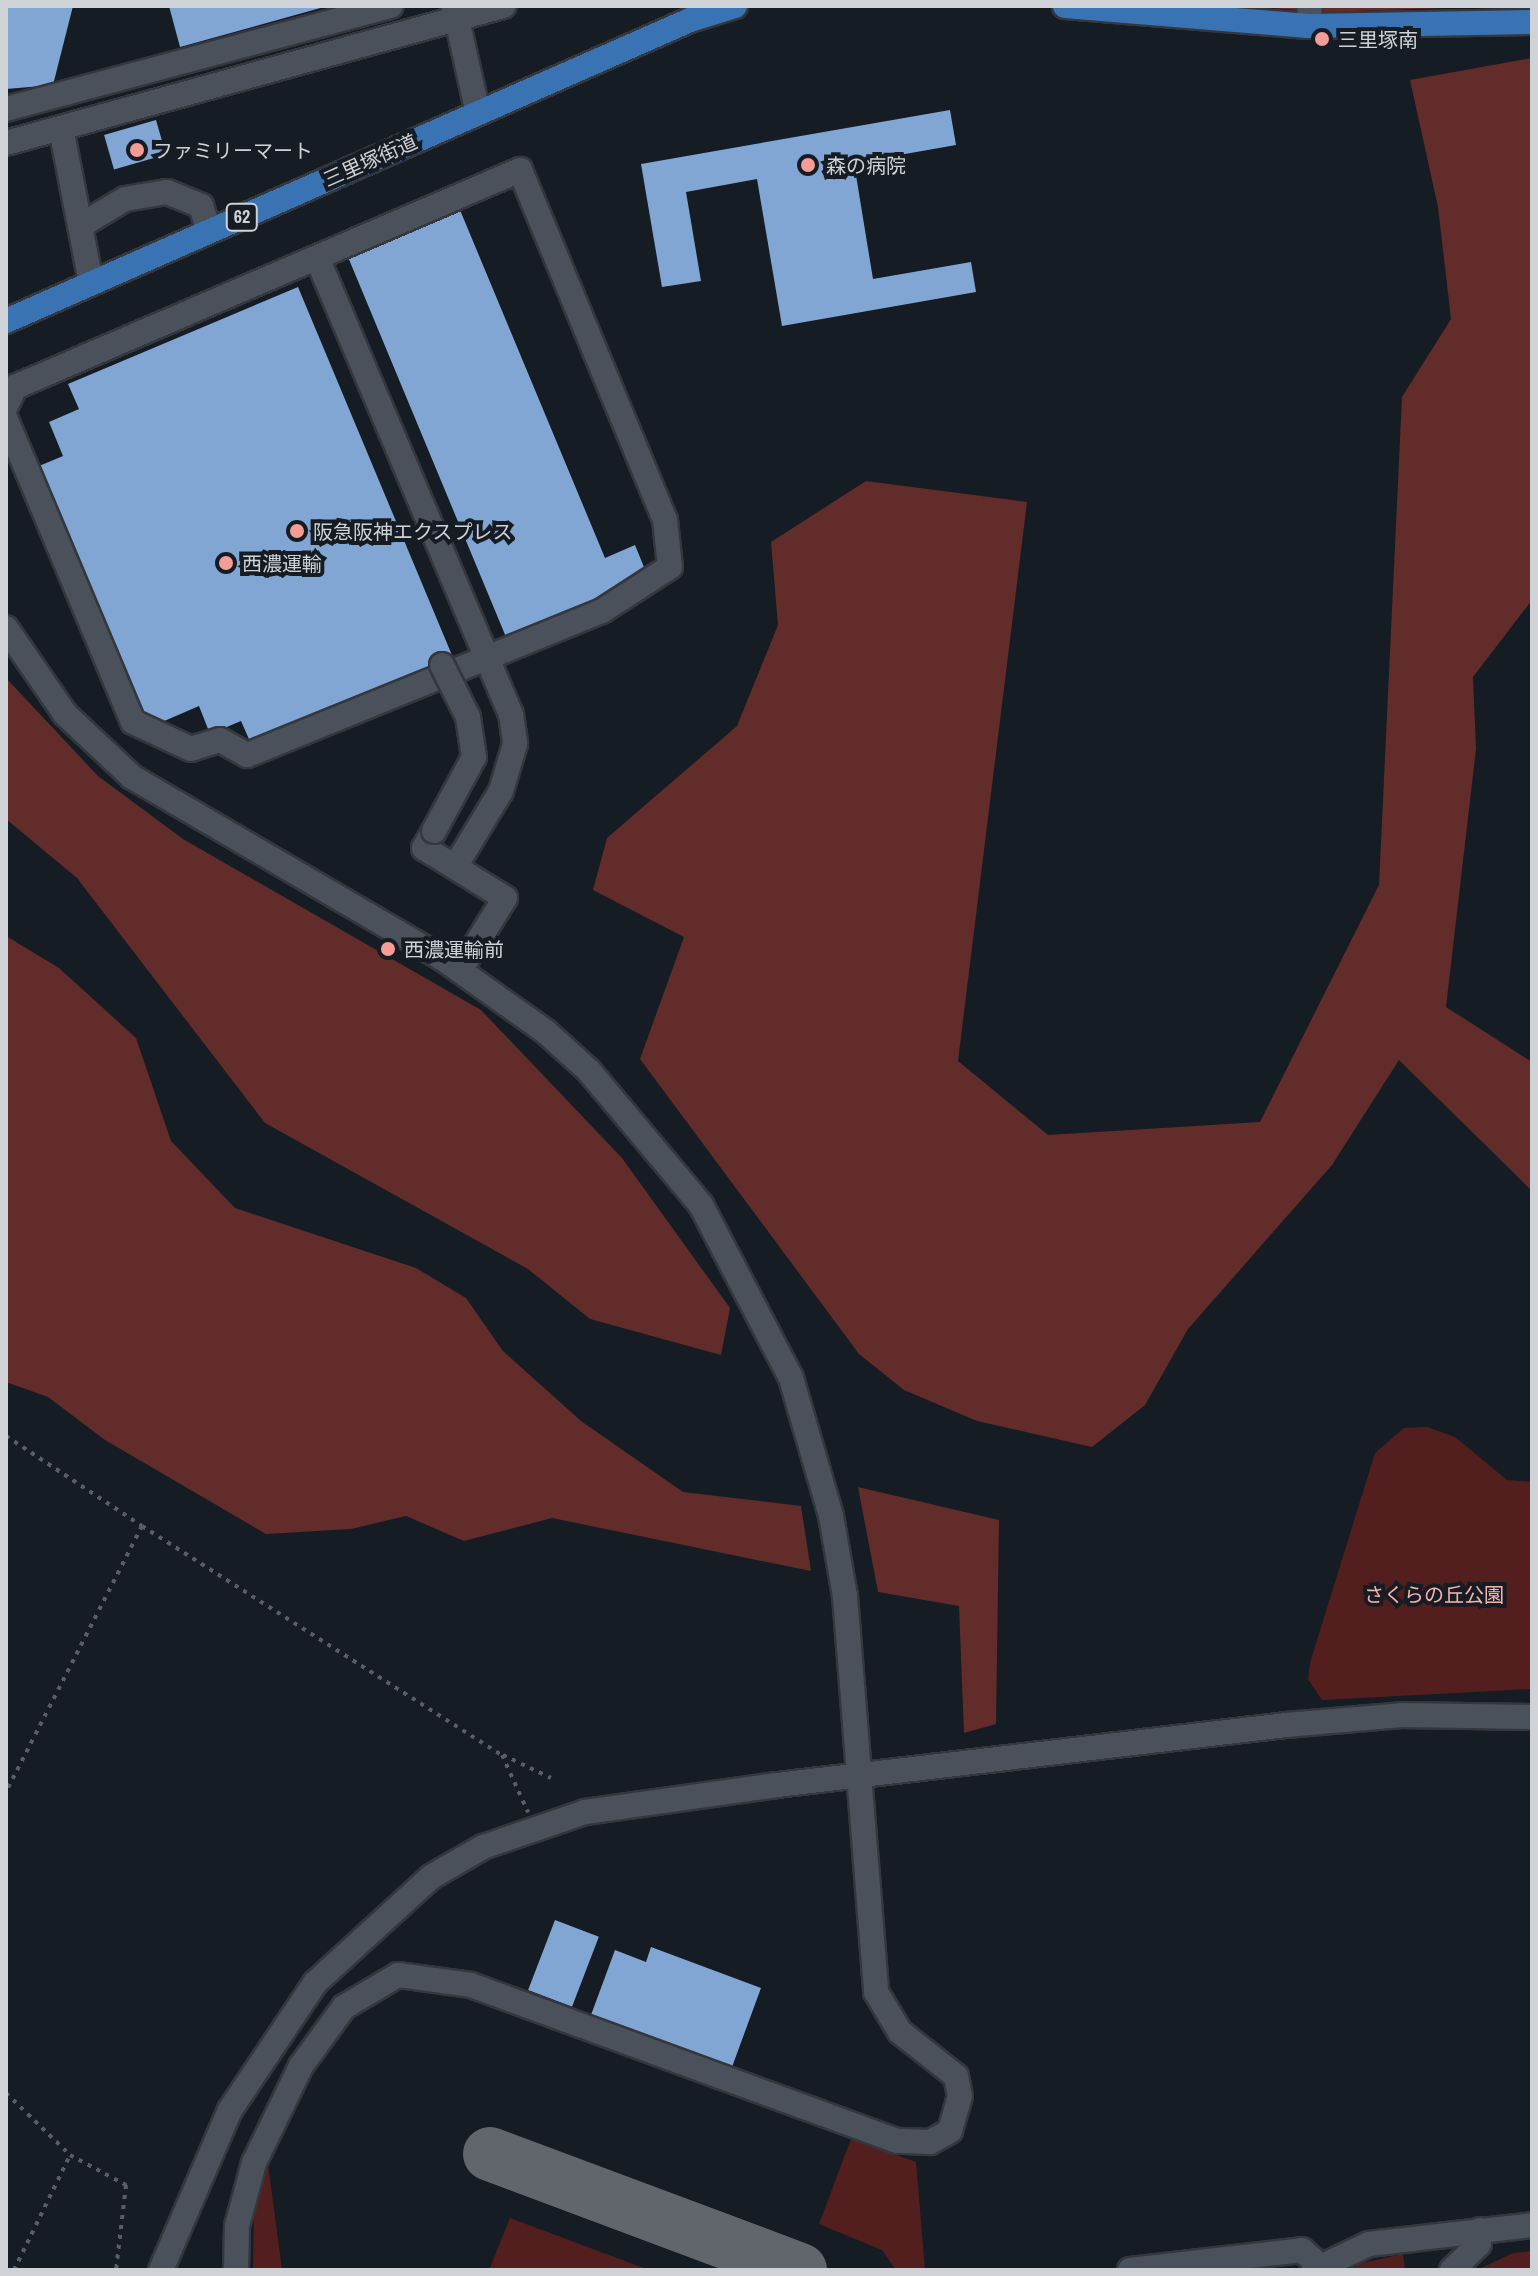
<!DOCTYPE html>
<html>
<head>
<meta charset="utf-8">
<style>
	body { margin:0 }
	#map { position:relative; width:1538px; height:2276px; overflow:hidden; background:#161c23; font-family:"Archivo Narrow","Noto Sans JP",sans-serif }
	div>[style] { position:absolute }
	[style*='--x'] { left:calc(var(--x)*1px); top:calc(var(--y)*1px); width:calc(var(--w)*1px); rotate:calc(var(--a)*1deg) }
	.green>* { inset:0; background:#531f1e }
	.forest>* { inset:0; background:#612c2a }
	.taxiway>* { height:54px; margin:-27px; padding:0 27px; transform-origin:27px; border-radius:27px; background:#61666c }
	.building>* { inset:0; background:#81a6d4; transform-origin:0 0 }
	.path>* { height:4px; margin-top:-2px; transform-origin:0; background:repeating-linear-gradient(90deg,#585e64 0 4px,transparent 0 10px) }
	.roads { filter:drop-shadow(2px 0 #34373d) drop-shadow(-2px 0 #34373d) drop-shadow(0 2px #34373d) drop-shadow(0 -2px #34373d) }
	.minor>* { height:24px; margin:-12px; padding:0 12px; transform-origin:12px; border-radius:12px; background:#4a515a }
	.major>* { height:24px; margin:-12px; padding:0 12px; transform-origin:12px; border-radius:12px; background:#3a73b4 }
	.bridges { filter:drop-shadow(2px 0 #34373d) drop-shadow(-2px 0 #34373d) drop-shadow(0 2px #34373d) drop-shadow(0 -2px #34373d) }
	.minor-bridge>* { height:24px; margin:-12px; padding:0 12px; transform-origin:12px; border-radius:12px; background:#4a515a }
	.dots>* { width:22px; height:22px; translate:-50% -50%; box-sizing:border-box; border:4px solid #161c23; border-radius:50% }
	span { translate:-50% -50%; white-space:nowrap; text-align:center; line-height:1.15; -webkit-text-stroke:8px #161c23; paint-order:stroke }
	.shield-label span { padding:2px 6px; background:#161c23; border:2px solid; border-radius:6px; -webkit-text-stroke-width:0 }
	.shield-label { font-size:18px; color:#cfd3d8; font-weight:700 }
	.poi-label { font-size:20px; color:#cfd3d8 }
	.left { translate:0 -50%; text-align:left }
	.street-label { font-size:20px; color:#cfd3d8 }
	.park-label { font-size:20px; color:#fbb2ad }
	.frame { position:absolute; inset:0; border:8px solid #cfd3d8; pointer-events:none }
</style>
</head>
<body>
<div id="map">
	<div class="green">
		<div style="clip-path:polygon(1427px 1427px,1455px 1437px,1507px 1480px,1532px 1482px,1532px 1689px,1322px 1700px,1308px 1679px,1310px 1663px,1375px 1453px,1404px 1428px)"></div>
		<div style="clip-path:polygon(851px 2139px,916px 2162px,925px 2270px,896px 2270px,882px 2250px,819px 2224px)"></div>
		<div style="clip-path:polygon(268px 2164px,282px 2270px,253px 2270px,254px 2203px)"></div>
		<div style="clip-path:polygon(510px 2218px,649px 2270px,489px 2270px)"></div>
		<div style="clip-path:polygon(1532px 2251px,1532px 2270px,1477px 2270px,1513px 2253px)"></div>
		<div style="clip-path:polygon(1403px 2254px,1405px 2270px,1347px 2270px,1362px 2263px)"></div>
	</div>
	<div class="forest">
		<div style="clip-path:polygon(1242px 6px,1506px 6px,1323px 12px)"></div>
		<div style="clip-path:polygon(1532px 58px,1532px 600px,1473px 677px,1476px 749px,1446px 1007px,1532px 1062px,1532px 1191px,1399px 1060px,1332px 1165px,1188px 1329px,1145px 1405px,1092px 1447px,977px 1421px,904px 1390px,859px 1354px,640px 1059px,684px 937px,593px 890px,607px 838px,737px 726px,778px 625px,771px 542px,866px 481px,1027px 502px,958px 1061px,1048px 1135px,1260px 1122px,1379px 885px,1402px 397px,1451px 319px,1438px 207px,1410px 80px)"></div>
		<div style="clip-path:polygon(6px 678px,98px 776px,183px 839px,481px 1010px,622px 1158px,730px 1308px,721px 1355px,590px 1319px,528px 1269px,265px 1123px,77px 878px,6px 819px)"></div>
		<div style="clip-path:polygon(6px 936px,59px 968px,136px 1038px,171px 1141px,235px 1208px,416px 1268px,466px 1298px,503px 1351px,581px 1421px,683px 1492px,801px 1506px,811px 1571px,552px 1518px,464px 1541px,406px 1516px,351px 1529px,266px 1534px,105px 1440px,48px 1397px,6px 1382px)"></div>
		<div style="clip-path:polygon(858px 1487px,999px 1520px,996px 1724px,964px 1733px,959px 1606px,878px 1592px)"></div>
	</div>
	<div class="taxiway">
		<div style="--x:490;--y:2154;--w:331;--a:20.5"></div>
	</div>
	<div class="building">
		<div style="clip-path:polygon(6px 6px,73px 6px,53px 85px,6px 89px)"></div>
		<div style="clip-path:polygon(169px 6px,324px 6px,324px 7px,180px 47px)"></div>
		<div style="clip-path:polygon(950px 110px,956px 145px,854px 163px,873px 279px,971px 262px,976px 292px,782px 326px,757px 179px,686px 192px,701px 281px,662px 287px,641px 164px)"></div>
		<div style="left:156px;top:120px;width:36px;height:54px;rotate:74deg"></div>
		<div style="clip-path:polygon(460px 210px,605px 558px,635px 545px,648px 577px,506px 637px,348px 257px)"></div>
		<div style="clip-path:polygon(298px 287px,454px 660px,252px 746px,241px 721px,210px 734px,199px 706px,148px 728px,39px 466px,63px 456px,49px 422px,79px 409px,68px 384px)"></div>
		<div style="left:555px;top:1920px;width:47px;height:75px;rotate:21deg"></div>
		<div style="clip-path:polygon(651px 1947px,761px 1988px,732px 2067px,591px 2015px,615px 1950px,646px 1962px)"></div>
	</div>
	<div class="path">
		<div style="--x:6;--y:1436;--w:163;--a:33.5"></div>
		<div style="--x:142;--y:1526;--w:299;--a:117.1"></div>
		<div style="--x:142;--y:1526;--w:427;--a:32.5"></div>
		<div style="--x:502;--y:1755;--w:63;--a:65.5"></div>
		<div style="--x:503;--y:1755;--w:53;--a:25.6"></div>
		<div style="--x:6;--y:2093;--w:89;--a:44.1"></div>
		<div style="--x:70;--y:2155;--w:64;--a:28.2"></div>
		<div style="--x:126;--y:2185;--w:86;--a:96.7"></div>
		<div style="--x:14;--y:2270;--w:128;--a:-64"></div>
	</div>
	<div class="roads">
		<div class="minor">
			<div style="--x:454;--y:6;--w:110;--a:77.4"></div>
			<div style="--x:1308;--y:26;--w:20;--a:-84"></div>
			<div style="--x:6;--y:109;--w:398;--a:-15"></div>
			<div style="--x:61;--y:128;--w:158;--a:79"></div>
			<div style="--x:6;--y:143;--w:516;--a:-15.41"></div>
			<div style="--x:80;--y:226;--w:52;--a:-31"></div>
			<div style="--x:125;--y:199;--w:43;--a:-9.5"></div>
			<div style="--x:167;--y:192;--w:37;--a:22"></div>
			<div style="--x:201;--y:206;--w:26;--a:72"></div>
			<div style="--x:318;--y:260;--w:493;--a:67"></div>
			<div style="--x:511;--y:714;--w:30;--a:82"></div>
			<div style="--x:515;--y:744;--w:49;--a:106.6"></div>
			<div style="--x:501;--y:791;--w:89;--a:121.2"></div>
			<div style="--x:6;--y:406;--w:21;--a:-65"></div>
			<div style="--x:15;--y:387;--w:550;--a:-23.25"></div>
			<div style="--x:520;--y:170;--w:379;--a:67.5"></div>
			<div style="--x:665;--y:520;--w:47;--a:83.9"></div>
			<div style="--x:670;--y:567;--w:81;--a:147.1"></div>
			<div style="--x:602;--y:611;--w:383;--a:157.9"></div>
			<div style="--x:247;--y:755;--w:31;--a:-151"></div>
			<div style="--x:220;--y:740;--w:30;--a:163"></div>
			<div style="--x:191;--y:749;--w:64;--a:-155"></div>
			<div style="--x:133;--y:722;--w:328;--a:-112.8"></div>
			<div style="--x:6;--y:628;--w:104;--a:55.5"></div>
			<div style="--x:65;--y:714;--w:92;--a:43.2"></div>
			<div style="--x:132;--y:777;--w:359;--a:30.3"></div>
			<div style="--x:442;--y:958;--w:128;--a:35.4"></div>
			<div style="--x:546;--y:1032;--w:58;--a:42.2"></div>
			<div style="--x:589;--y:1071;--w:175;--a:50.1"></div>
			<div style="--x:701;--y:1205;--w:195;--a:62.5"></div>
			<div style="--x:791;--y:1378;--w:144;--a:73.8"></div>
			<div style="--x:831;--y:1516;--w:81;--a:80.1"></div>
			<div style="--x:845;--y:1596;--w:397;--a:85.5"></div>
			<div style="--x:876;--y:1992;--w:47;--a:59"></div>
			<div style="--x:900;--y:2032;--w:71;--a:38.2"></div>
			<div style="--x:956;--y:2076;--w:20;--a:79"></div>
			<div style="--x:960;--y:2096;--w:36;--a:106"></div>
			<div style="--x:950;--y:2131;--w:23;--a:151"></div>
			<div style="--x:930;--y:2142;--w:33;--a:-178"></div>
			<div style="--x:897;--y:2141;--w:454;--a:-159.9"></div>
			<div style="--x:471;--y:1985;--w:74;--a:-172.2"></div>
			<div style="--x:398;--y:1975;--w:63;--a:149.3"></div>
			<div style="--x:344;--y:2007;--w:73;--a:126.1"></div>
			<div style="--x:301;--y:2066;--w:108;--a:115.9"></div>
			<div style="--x:254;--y:2163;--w:65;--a:105.1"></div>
			<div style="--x:237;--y:2226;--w:44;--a:91.3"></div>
			<div style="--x:434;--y:831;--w:20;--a:120"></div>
			<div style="--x:424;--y:848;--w:95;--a:31.7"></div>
			<div style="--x:505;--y:898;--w:85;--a:122"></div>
			<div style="--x:161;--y:2270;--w:174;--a:-66.7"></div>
			<div style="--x:230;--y:2110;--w:153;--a:-56.2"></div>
			<div style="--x:315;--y:1983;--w:157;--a:-42.4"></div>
			<div style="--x:431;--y:1877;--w:60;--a:-30"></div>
			<div style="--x:483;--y:1847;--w:108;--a:-18.9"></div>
			<div style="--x:585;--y:1812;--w:194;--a:-8"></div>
			<div style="--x:777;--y:1785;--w:513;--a:-6.72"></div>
			<div style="--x:1286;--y:1725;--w:116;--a:-4.9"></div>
			<div style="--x:1402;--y:1715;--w:130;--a:0.9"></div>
			<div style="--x:1130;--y:2270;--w:173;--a:-6.6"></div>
			<div style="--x:1302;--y:2250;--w:25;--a:42"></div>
			<div style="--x:1314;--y:2270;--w:61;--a:-25.3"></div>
			<div style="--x:1369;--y:2244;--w:164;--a:-6.6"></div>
			<div style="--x:1452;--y:2270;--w:37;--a:-44"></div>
			<div style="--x:1479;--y:2244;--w:14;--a:-86"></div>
		</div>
		<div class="major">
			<div style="--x:1065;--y:6;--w:244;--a:4.7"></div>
			<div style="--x:1308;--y:26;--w:224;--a:-1"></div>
			<div style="--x:6;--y:321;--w:747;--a:-23.75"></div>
			<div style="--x:690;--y:20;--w:47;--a:-17.3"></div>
		</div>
	</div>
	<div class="bridges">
		<div class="minor-bridge">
			<div style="--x:434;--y:831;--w:84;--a:-61.6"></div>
			<div style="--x:474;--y:757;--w:40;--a:-98.5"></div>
			<div style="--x:468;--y:717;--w:58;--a:-116.6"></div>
		</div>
	</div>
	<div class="dots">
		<div style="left:1322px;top:39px;background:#f59c96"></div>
		<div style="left:137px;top:150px;background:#f59c96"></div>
		<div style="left:808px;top:165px;background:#f59c96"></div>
		<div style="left:297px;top:531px;background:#f59c96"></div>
		<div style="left:226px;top:563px;background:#f59c96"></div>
		<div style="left:388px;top:949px;background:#f59c96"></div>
	</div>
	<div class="shield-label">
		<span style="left:242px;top:217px">62</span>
	</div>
	<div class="poi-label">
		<span class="left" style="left:1338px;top:39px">三里塚南</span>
		<span class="left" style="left:153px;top:150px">ファミリーマート</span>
		<span class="left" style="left:826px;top:165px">森の病院</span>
		<span class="left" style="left:313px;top:531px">阪急阪神エクスプレス</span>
		<span class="left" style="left:242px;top:563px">西濃運輸</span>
		<span class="left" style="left:404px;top:949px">西濃運輸前</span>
	</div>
	<div class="street-label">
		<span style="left:370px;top:160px;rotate:-24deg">三里塚街道</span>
	</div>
	<div class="park-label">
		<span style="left:1434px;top:1594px">さくらの丘公園</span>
	</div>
	<div class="frame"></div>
</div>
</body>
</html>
